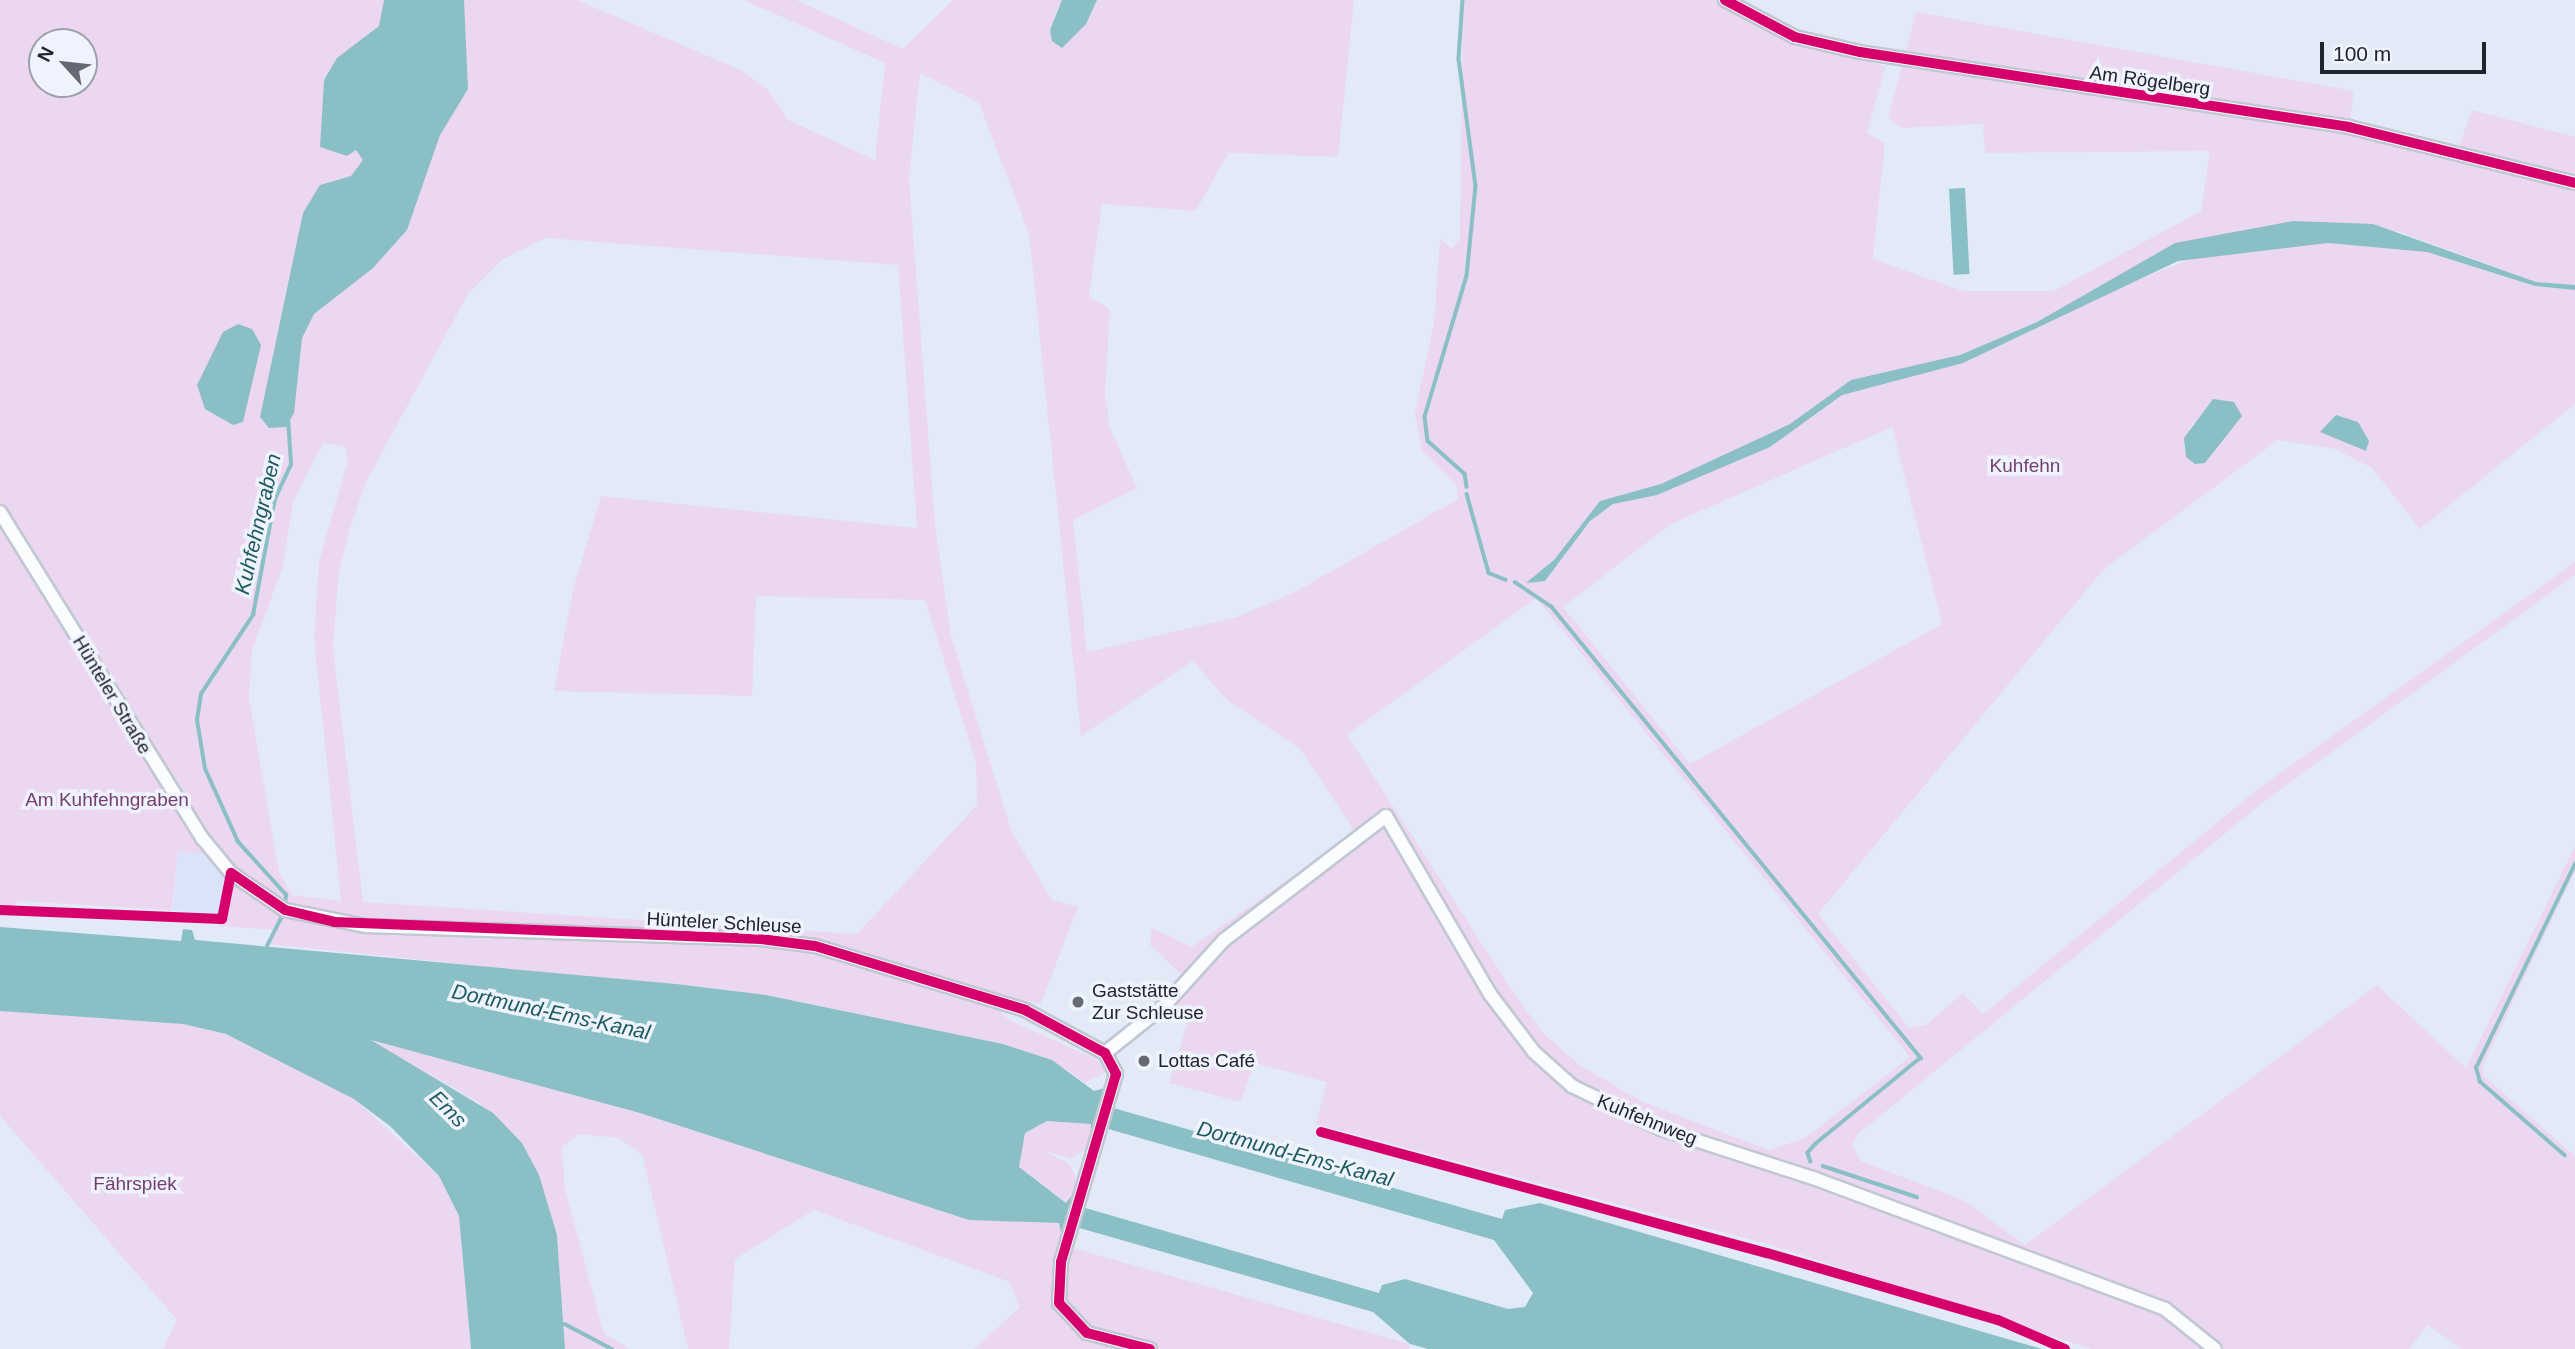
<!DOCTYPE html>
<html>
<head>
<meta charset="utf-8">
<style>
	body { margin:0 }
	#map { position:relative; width:2575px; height:1349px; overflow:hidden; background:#e3eaf7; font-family:Helvetica,sans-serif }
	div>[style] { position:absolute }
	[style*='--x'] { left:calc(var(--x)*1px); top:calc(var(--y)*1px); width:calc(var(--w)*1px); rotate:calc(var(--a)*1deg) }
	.built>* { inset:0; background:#d9e4fb }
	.green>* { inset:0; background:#ecd7f1 }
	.water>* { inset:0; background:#8abfc6; transform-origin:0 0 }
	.stream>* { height:3.5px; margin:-1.75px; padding:0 1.75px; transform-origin:1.75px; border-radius:1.75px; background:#8abfc6 }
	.roads { filter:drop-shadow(2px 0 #c2c8d2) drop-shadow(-2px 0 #c2c8d2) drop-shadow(0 2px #c2c8d2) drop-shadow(0 -2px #c2c8d2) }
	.minor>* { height:12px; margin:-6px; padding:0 6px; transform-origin:6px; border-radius:6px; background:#fbfcfe }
	.cycleway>* { height:10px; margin:-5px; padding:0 5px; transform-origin:5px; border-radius:5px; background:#d6006c }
	.dots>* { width:19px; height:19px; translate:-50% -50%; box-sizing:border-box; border:4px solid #eff3fd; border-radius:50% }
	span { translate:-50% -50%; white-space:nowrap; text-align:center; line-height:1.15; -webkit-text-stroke:7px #eff3fd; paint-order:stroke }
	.street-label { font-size:19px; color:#20242d }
	.park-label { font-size:19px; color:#753e6f }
	.poi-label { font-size:19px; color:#20242d }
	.left { translate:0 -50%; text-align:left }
	.water-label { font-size:21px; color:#1d5b5e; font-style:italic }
	.north { position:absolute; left:28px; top:28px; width:70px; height:70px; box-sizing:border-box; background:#eff3fd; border:2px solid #9ca0aa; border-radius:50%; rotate:297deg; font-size:19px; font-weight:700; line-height:28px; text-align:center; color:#20242d }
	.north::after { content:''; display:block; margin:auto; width:24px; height:32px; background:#646974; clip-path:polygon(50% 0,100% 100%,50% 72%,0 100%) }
	.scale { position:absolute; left:2320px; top:42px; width:166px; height:32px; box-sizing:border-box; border:4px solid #20242d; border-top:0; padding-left:9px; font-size:21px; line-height:24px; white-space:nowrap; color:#20242d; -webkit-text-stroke:5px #eff3fd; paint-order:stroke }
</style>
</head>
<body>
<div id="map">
	<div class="built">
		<div style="clip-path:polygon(178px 852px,215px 854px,227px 878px,222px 919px,173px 910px)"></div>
	</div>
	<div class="green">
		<div style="clip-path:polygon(evenodd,0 0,577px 0,743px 71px,767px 89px,788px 120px,875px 160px,885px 63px,744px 0,796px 0,903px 49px,953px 0,1062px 0,1054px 16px,1086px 24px,1097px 0,1354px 0,1338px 157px,1228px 153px,1196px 211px,1102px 204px,1089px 297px,1110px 309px,1105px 394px,1110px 428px,1137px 488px,1073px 520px,1087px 652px,1237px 617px,1295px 592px,1458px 499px,1456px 485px,1422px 451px,1415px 413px,1434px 323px,1440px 239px,1452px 249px,1460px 238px,1463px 0,1725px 0,1795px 37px,1885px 67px,1867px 133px,1885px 143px,1873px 259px,1963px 291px,2054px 291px,2201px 211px,2210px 151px,1985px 153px,1983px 124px,1901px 128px,1888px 118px,1916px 12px,2354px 91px,2349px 127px,2457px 152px,2472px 110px,2575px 137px,2575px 285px,2536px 282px,2397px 231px,2175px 243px,2037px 322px,1960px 355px,1878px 375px,1963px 363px,2111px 290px,2207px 253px,2328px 243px,2427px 252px,2535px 286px,2575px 290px,2575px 404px,2420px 529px,2372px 468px,2335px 449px,2278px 440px,2104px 569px,1818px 914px,1909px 1028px,1926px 1025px,1963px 993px,1983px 1014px,2258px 789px,2575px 562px,2575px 575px,2266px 800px,1857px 1135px,1852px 1146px,1861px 1161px,1965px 1201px,2025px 1245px,2377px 985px,2466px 1068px,2575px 846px,2575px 871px,2483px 1065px,2483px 1075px,2575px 1156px,2575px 1349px,2461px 1349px,2428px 1325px,2409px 1349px,2091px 1349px,1771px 1245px,1316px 1124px,1327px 1082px,1254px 1063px,1241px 1102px,1169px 1083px,1187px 1024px,1168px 1013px,1209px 967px,1198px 959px,1183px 976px,1150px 945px,1152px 928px,1192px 947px,1355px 832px,1300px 749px,1227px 700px,1193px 661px,1081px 736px,1029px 234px,979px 103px,920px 73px,909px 178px,935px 524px,951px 636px,1011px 830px,1052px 900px,1078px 907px,1041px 1003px,978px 994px,1011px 1021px,1096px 1059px,1106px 1072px,1085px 1083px,1052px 1060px,1003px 1044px,766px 995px,267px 944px,276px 930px,218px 926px,227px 878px,214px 854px,178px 852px,172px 910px,18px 901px,0 918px,0 0,42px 42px,84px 42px,84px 84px,42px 84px,42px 42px,0 0,546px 238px,898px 265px,917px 528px,601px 496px,573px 589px,554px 691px,752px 696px,756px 596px,925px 600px,976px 763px,977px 805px,857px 934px,363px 902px,333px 647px,339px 572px,351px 525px,366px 482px,468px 294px,503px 259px,546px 238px,0 0,2192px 423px,2233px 427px,2205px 463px,2195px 464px,2184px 447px,2192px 423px,0 0,1892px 427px,1942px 624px,1690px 764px,1563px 607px,1671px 524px,1892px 427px,0 0,323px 443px,346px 447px,347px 464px,319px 561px,314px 638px,341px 901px,292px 895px,279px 872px,249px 698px,252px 651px,283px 566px,293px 502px,323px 443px,0 0,1536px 598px,1910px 1057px,1805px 1138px,1769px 1150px,1643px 1102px,1581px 1066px,1543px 1033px,1513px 992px,1347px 735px,1536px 598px)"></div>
		<div style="clip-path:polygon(0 1011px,183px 1024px,226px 1034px,354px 1099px,439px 1176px,459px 1216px,471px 1349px,163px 1349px,177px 1320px,0 1116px)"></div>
		<div style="clip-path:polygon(370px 1040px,640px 1113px,969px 1220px,1060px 1223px,1066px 1246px,1410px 1344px,1409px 1349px,974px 1349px,1019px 1308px,1010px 1282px,814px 1210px,735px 1259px,729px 1349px,688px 1349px,642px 1154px,618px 1138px,579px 1134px,562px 1147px,565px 1189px,604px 1334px,630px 1349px,565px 1349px,557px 1235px,522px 1143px,478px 1102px)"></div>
		<div style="clip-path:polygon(1047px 1121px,1091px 1124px,1090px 1146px,1071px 1159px,1042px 1150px,1069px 1164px,1080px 1185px,1067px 1203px,1019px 1167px,1025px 1133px)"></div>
	</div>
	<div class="water">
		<div style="clip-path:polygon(384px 0,464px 0,468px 89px,440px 135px,407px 230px,373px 268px,314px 314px,302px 338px,294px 413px,286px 427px,269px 428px,260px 417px,303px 213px,320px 185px,351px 176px,363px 160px,356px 150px,347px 156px,320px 147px,324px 80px,337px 58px,379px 26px)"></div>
		<div style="clip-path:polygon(1062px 0,1097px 0,1086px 24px,1062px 48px,1052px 41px,1050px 30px)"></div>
		<div style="left:1965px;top:188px;width:86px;height:16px;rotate:87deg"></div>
		<div style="clip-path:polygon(2293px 221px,2373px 224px,2536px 282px,2575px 285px,2575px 290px,2535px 286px,2427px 252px,2328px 243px,2178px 261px,1963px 363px,1842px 395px,1770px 447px,1657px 495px,1613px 504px,1590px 521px,1545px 581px,1526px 583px,1554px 560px,1600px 501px,1661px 484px,1790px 424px,1851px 380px,1960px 355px,2037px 322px,2175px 243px)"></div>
		<div style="clip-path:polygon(238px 324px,252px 329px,261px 345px,243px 422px,233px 425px,205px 409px,197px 385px,223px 332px)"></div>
		<div style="clip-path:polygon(2213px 399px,2234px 402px,2242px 416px,2205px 463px,2195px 464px,2186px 457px,2184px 438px)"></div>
		<div style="clip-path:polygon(2336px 415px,2358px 422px,2369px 441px,2366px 451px,2320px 432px)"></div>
		<div style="clip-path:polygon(evenodd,0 927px,181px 941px,183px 929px,192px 930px,195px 940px,676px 984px,766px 995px,1003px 1044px,1052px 1060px,1094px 1091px,1108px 1087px,1103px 1105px,1502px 1219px,1505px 1210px,1540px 1203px,2042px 1349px,1428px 1349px,1410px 1344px,1373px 1312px,1069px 1225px,1063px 1242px,1059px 1223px,969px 1220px,640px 1113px,371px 1040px,493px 1113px,522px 1143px,539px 1175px,557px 1235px,565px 1349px,471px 1349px,459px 1216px,439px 1176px,390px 1126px,354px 1099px,226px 1034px,183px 1024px,0 1011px,0 927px,1047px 1121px,1091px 1124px,1090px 1146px,1098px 1126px,1494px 1240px,1533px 1293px,1525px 1307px,1508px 1309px,1405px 1279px,1382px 1285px,1379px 1293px,1075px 1205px,1080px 1185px,1066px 1203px,1019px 1167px,1025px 1133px,1047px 1121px)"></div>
	</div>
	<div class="stream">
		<div style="--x:1463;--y:0;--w:59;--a:93.9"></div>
		<div style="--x:1459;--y:59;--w:128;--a:82.4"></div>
		<div style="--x:1476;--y:186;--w:90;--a:95.7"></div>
		<div style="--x:1467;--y:276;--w:147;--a:106.6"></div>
		<div style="--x:1425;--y:417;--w:24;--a:83"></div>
		<div style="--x:1428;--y:441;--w:50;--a:41.7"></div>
		<div style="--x:1465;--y:474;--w:13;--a:81"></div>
		<div style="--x:1467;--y:494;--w:82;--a:74.4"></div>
		<div style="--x:1489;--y:573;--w:18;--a:22"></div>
		<div style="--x:1515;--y:582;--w:45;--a:34"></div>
		<div style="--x:1552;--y:607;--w:583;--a:50.71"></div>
		<div style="--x:1921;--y:1058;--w:136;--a:140.7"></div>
		<div style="--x:1816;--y:1144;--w:12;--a:132"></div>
		<div style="--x:1808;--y:1153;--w:9;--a:72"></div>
		<div style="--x:285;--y:905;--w:10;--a:-84"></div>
		<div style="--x:286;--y:895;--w:72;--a:-132.2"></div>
		<div style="--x:238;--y:842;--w:80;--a:-114.3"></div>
		<div style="--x:205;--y:769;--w:50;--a:-99.3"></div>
		<div style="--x:197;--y:720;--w:26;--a:-81"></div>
		<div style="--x:201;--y:694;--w:95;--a:-56.6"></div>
		<div style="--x:253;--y:615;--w:118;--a:-79.3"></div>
		<div style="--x:275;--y:499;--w:38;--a:-65"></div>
		<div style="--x:291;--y:464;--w:47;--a:-93.7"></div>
		<div style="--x:267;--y:946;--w:37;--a:-63"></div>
		<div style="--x:2565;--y:1156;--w:113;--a:-139"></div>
		<div style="--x:2480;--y:1082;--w:15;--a:-106"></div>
		<div style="--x:2476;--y:1068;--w:227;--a:-64.1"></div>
		<div style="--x:1823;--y:1166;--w:99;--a:18.3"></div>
		<div style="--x:565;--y:1324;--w:53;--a:28"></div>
	</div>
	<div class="roads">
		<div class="minor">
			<div style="--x:1725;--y:0;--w:79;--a:27.9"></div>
			<div style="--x:1795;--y:37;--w:67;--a:13"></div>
			<div style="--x:1860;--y:52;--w:495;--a:8.7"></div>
			<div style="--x:2349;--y:127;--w:233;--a:13.9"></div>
			<div style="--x:0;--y:512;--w:385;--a:58.2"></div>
			<div style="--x:203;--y:839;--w:44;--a:50.5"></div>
			<div style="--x:231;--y:873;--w:65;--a:34.4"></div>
			<div style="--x:285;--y:910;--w:83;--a:11.2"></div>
			<div style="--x:366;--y:926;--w:395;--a:1.9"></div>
			<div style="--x:761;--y:939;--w:54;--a:7.4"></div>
			<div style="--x:815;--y:946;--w:220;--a:16.9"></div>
			<div style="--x:1025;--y:1010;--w:91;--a:28.3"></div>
			<div style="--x:1105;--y:1053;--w:24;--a:62"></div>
			<div style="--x:1116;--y:1074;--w:196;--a:106.3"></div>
			<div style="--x:1061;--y:1262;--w:41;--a:92.8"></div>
			<div style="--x:1059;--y:1303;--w:41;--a:47"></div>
			<div style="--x:1087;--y:1333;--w:65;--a:14.3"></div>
			<div style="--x:1105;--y:1053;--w:77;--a:-38.7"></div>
			<div style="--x:1165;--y:1005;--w:88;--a:-47.8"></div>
			<div style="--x:1224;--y:940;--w:204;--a:-37.4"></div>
			<div style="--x:1386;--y:816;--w:206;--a:59.7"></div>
			<div style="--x:1490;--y:994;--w:73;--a:52.8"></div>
			<div style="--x:1534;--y:1052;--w:51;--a:41.8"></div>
			<div style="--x:1572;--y:1086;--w:99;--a:25.8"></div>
			<div style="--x:1661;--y:1129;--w:160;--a:17.9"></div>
			<div style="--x:1813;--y:1178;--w:376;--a:20.4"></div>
			<div style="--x:2165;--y:1309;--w:64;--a:38.7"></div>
		</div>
	</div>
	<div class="cycleway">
		<div style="--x:1725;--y:0;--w:79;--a:27.9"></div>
		<div style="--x:1795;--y:37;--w:67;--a:13"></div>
		<div style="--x:1860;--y:52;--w:495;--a:8.7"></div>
		<div style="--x:2349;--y:127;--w:233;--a:13.9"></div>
		<div style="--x:0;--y:910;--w:222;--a:2.3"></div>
		<div style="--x:222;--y:919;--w:47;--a:-78.9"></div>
		<div style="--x:231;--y:873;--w:65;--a:34.4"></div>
		<div style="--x:285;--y:910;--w:51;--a:13.5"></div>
		<div style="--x:335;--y:922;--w:426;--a:2.3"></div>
		<div style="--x:761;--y:939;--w:54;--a:7.4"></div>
		<div style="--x:815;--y:946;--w:220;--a:16.9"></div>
		<div style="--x:1025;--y:1010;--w:91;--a:28.3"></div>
		<div style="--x:1105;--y:1053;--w:24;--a:62"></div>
		<div style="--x:1116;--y:1074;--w:196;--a:106.3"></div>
		<div style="--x:1061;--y:1262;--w:41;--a:92.8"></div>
		<div style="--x:1059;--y:1303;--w:41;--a:47"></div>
		<div style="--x:1087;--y:1333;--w:65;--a:14.3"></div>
		<div style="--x:1321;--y:1132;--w:462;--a:15.2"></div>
		<div style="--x:1767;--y:1253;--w:241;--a:16.2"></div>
		<div style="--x:1998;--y:1320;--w:73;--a:23.4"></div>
	</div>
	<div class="dots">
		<div style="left:1078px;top:1002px;background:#646974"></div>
		<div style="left:1144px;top:1061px;background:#646974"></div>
	</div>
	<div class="street-label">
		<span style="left:2150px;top:81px;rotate:8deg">Am Rögelberg</span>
		<span style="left:112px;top:695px;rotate:59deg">Hünteler Straße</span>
		<span style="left:724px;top:923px;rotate:3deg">Hünteler Schleuse</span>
		<span style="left:1647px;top:1120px;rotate:22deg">Kuhfehnweg</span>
	</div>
	<div class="park-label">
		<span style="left:2025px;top:466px">Kuhfehn</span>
		<span style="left:107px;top:800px">Am Kuhfehngraben</span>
		<span style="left:135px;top:1184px">Fährspiek</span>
	</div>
	<div class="poi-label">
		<span class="left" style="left:1092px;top:1002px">Gaststätte<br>Zur Schleuse</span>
		<span class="left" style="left:1158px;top:1061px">Lottas Café</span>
	</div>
	<div class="water-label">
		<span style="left:258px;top:524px;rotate:-77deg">Kuhfehngraben</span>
		<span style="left:551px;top:1012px;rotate:12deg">Dortmund-Ems-Kanal</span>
		<span style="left:448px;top:1109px;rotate:45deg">Ems</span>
		<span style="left:1295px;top:1154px;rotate:15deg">Dortmund-Ems-Kanal</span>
	</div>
	<div class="north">N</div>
	<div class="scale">100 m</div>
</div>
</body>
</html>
